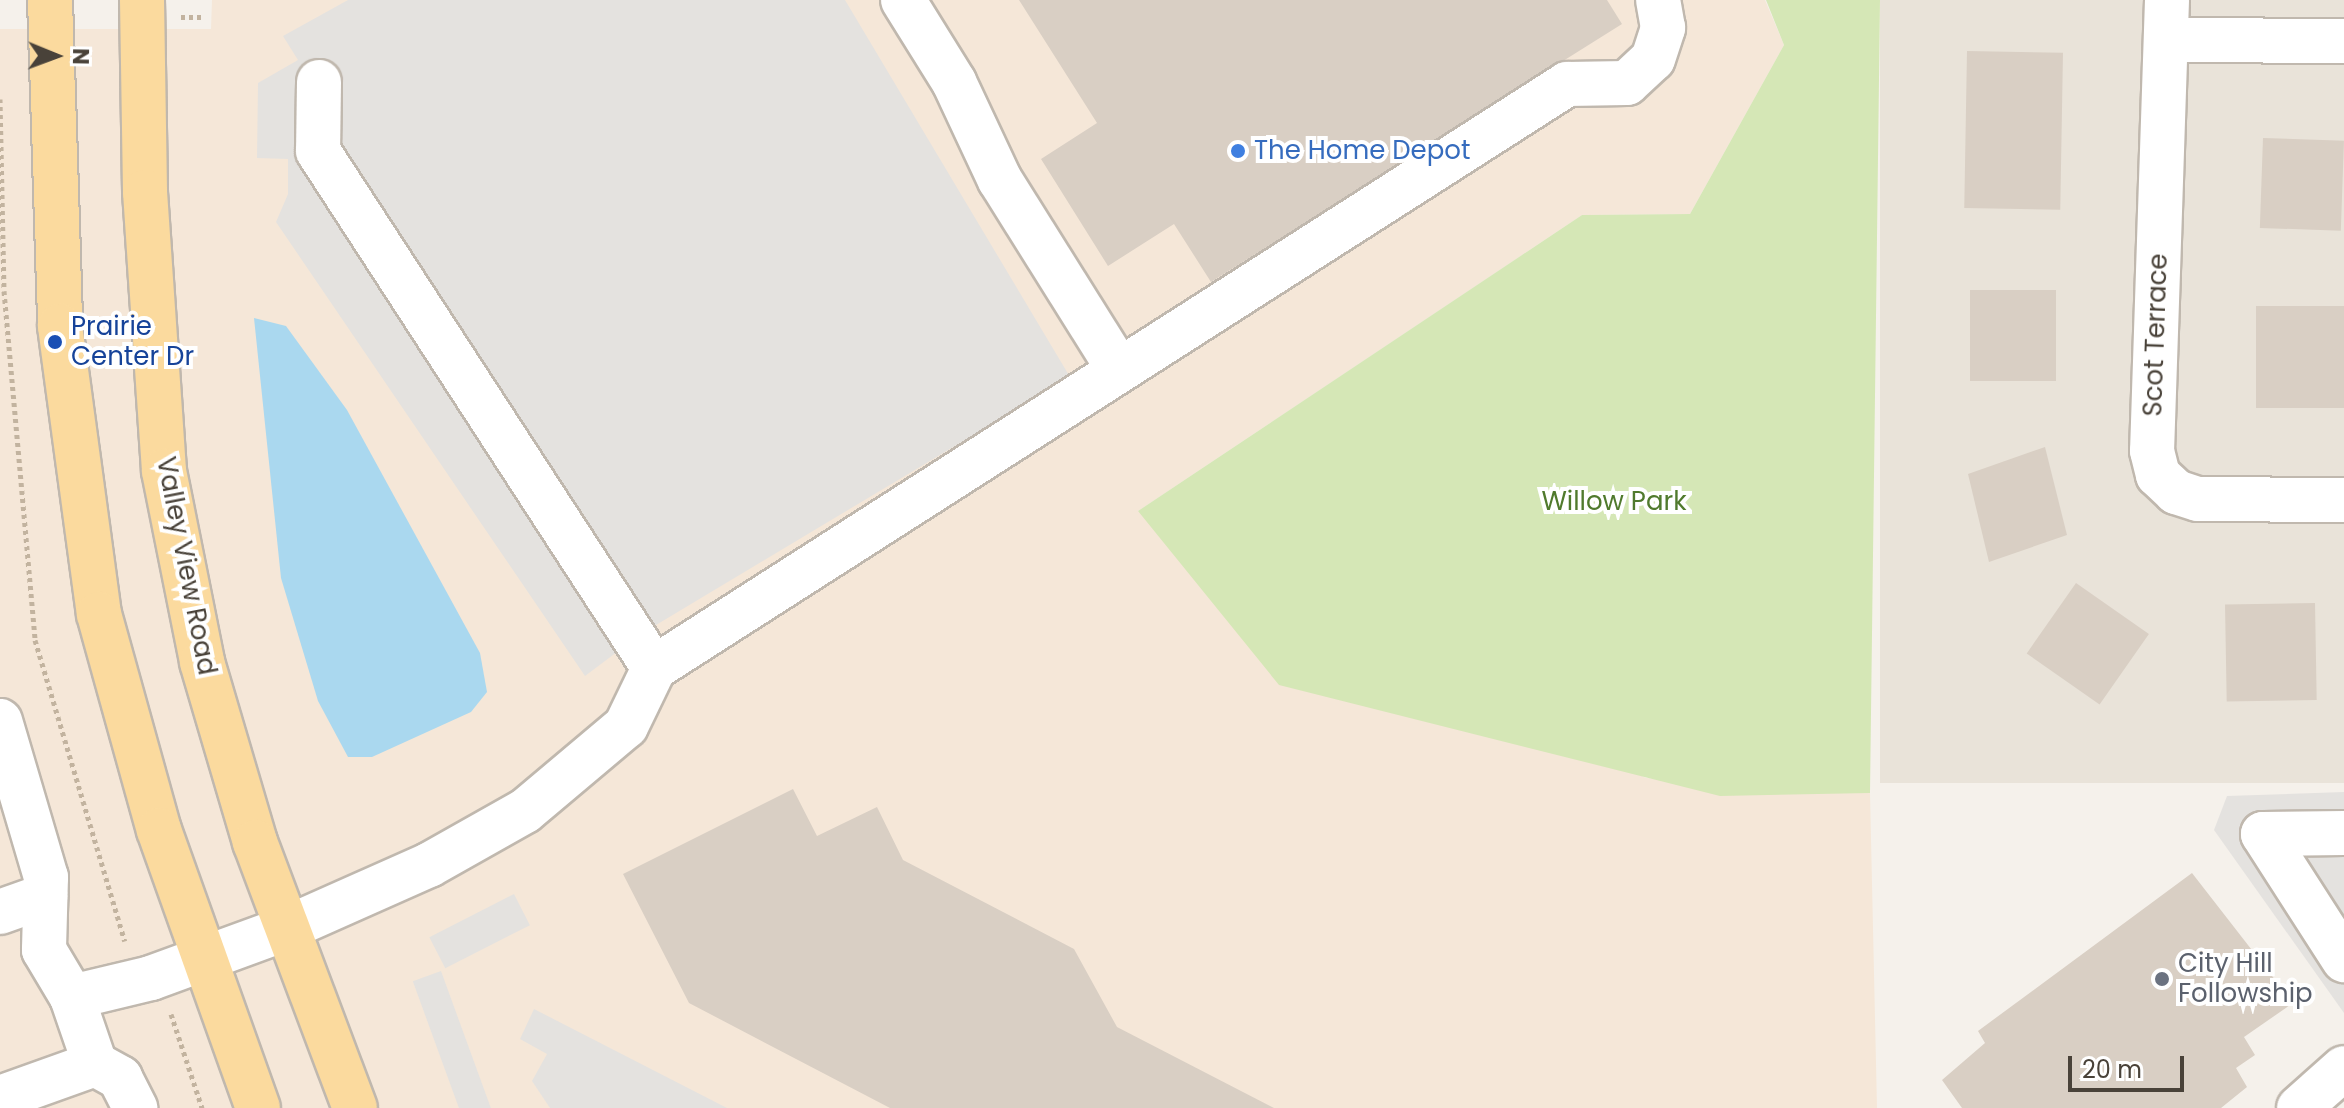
<!DOCTYPE html>
<html>
<head>
<meta charset="utf-8">
<style>
	body { margin:0 }
	#map { position:relative; width:2344px; height:1108px; overflow:hidden; background:#f5f1eb; font-family:Poppins,sans-serif }
	div>[style] { position:absolute }
	[style*='--x'] { left:calc(var(--x)*1px); top:calc(var(--y)*1px); width:calc(var(--w)*1px); rotate:calc(var(--a)*1deg) }
	.residential>* { inset:0; background:#e9e3d9; transform-origin:0 0 }
	.commercial>* { inset:0; background:#f5e7d8 }
	.green>* { inset:0; background:#d5e7b6 }
	.parking>* { inset:0; background:#e4e2df; transform-origin:0 0 }
	.water>* { inset:0; background:#aad8ef }
	.building>* { inset:0; background:#d9cfc4; transform-origin:0 0 }
	.path>* { height:5px; margin-top:-2.5px; transform-origin:0; background:repeating-linear-gradient(90deg,#c2b39f 0 4px,transparent 0 8px) }
	.roads { filter:drop-shadow(2px 0 #c0b8ae) drop-shadow(-2px 0 #c0b8ae) drop-shadow(0 2px #c0b8ae) drop-shadow(0 -2px #c0b8ae) }
	.minor>* { height:44px; margin:-22px; padding:0 22px; transform-origin:22px; border-radius:22px; background:#fff }
	.major>* { height:44px; margin:-22px; padding:0 22px; transform-origin:22px; border-radius:22px; background:#fbda9e }
	.dots>* { width:22px; height:22px; translate:-50% -50%; box-sizing:border-box; border:4px solid #fff; border-radius:50% }
	span { translate:-50% -50%; white-space:nowrap; text-align:center; line-height:1.15; -webkit-text-stroke:8px #fff; paint-order:stroke }
	.shop-label { font-size:26px; color:#366cbe }
	.left { translate:0 -50%; text-align:left }
	.transit-label { font-size:26px; color:#164399 }
	.street-label { font-size:26px; color:#494239 }
	.park-label { font-size:26px; color:#507a2d }
	.worship-label { font-size:26px; color:#5b616d }
	.north { position:absolute; left:16px; top:16px; width:80px; height:80px; -webkit-text-stroke:6px #fff; paint-order:stroke; rotate:91deg; font-size:22px; font-weight:700; line-height:32px; text-align:center; color:#494239 }
	.north::after { content:''; display:block; margin:auto; width:28px; height:36px; background:#494239; clip-path:polygon(50% 0,100% 100%,50% 72%,0 100%) }
	.scale { position:absolute; left:2068px; top:1056px; width:116px; height:36px; box-sizing:border-box; border:4px solid #494239; border-top:0; padding-left:10px; font-size:24px; line-height:28px; white-space:nowrap; color:#494239; -webkit-text-stroke:6px #fff; paint-order:stroke }
</style>
</head>
<body>
<div id="map">
	<div class="residential">
		<div style="left:1880px;top:0;width:464px;height:783px"></div>
	</div>
	<div class="commercial">
		<div style="clip-path:polygon(212px 0,1765px 0,1784px 45px,1690px 214px,1582px 215px,1138px 511px,1646px 778px,1870px 793px,1877px 1108px,0 1108px,0 29px,211px 29px)"></div>
	</div>
	<div class="green">
		<div style="clip-path:polygon(1766px 0,1880px 0,1870px 793px,1720px 796px,1279px 685px,1138px 511px,1582px 215px,1690px 214px,1784px 45px)"></div>
	</div>
	<div class="parking">
		<div style="clip-path:polygon(348px 0,845px 0,1070px 377px,641px 634px,585px 676px,276px 222px,288px 194px,288px 159px,257px 158px,258px 83px,298px 60px,283px 36px)"></div>
		<div style="clip-path:polygon(2344px 792px,2344px 1013px,2214px 830px,2227px 796px)"></div>
		<div style="left:514px;top:894px;width:35px;height:95px;rotate:63deg"></div>
		<div style="left:441px;top:971px;width:146px;height:30px;rotate:70deg"></div>
		<div style="clip-path:polygon(534px 1009px,727px 1108px,550px 1108px,532px 1081px,547px 1054px,520px 1039px)"></div>
	</div>
	<div class="water">
		<div style="clip-path:polygon(254px 318px,286px 326px,347px 410px,480px 653px,487px 692px,471px 712px,372px 757px,348px 757px,318px 701px,281px 578px)"></div>
	</div>
	<div class="building">
		<div style="clip-path:polygon(1019px 0,1607px 0,1622px 24px,1211px 282px,1174px 224px,1108px 266px,1041px 159px,1097px 123px)"></div>
		<div style="left:1967px;top:51px;width:96px;height:157px;rotate:1deg"></div>
		<div style="left:2263px;top:138px;width:81px;height:90px;rotate:2deg"></div>
		<div style="left:1970px;top:290px;width:86px;height:91px"></div>
		<div style="left:2256px;top:306px;width:88px;height:102px"></div>
		<div style="clip-path:polygon(2045px 447px,2067px 535px,1989px 562px,1968px 474px)"></div>
		<div style="left:2076px;top:583px;width:89px;height:86px;rotate:35deg"></div>
		<div style="left:2315px;top:603px;width:97px;height:90px;rotate:89deg"></div>
		<div style="clip-path:polygon(793px 789px,817px 836px,877px 807px,903px 860px,1074px 949px,1117px 1027px,1274px 1108px,890px 1108px,689px 1003px,623px 874px)"></div>
		<div style="clip-path:polygon(2192px 873px,2293px 1003px,2244px 1037px,2255px 1055px,2236px 1068px,2247px 1087px,2221px 1108px,1962px 1108px,1942px 1080px,1985px 1043px,1978px 1031px)"></div>
	</div>
	<div class="path">
		<div style="--x:181;--y:17;--w:20;--a:0"></div>
		<div style="--x:0;--y:99;--w:192;--a:88.8"></div>
		<div style="--x:4;--y:291;--w:350;--a:84.9"></div>
		<div style="--x:35;--y:640;--w:314;--a:73.4"></div>
		<div style="--x:171;--y:1014;--w:99;--a:71.7"></div>
	</div>
	<div class="roads">
		<div class="minor">
			<div style="--x:903;--y:0;--w:97;--a:58.1"></div>
			<div style="--x:954;--y:82;--w:108;--a:64.9"></div>
			<div style="--x:1000;--y:180;--w:222;--a:57.9"></div>
			<div style="--x:2167;--y:0;--w:451;--a:91.9"></div>
			<div style="--x:2152;--y:451;--w:25;--a:76"></div>
			<div style="--x:2158;--y:475;--w:25;--a:43"></div>
			<div style="--x:2176;--y:492;--w:23;--a:18"></div>
			<div style="--x:2198;--y:499;--w:146;--a:0.4"></div>
			<div style="--x:2166;--y:40;--w:178;--a:0.3"></div>
			<div style="--x:319;--y:82;--w:69;--a:90.8"></div>
			<div style="--x:318;--y:151;--w:617;--a:56.98"></div>
			<div style="--x:0;--y:721;--w:163;--a:73.6"></div>
			<div style="--x:46;--y:877;--w:73;--a:91.6"></div>
			<div style="--x:44;--y:950;--w:55;--a:59.2"></div>
			<div style="--x:72;--y:997;--w:81;--a:-13.5"></div>
			<div style="--x:151;--y:978;--w:143;--a:-20.1"></div>
			<div style="--x:285;--y:929;--w:158;--a:-24"></div>
			<div style="--x:429;--y:865;--w:110;--a:-29.4"></div>
			<div style="--x:525;--y:811;--w:132;--a:-40.1"></div>
			<div style="--x:626;--y:726;--w:64;--a:-64.2"></div>
			<div style="--x:654;--y:668;--w:1084;--a:-32.6"></div>
			<div style="--x:1567;--y:84;--w:60;--a:-1"></div>
			<div style="--x:1627;--y:83;--w:35;--a:-43"></div>
			<div style="--x:1653;--y:59;--w:33;--a:-72"></div>
			<div style="--x:1663;--y:28;--w:28;--a:-100"></div>
			<div style="--x:2344;--y:833;--w:81;--a:179.3"></div>
			<div style="--x:2263;--y:834;--w:150;--a:57.3"></div>
			<div style="--x:0;--y:912;--w:48;--a:-19.6"></div>
			<div style="--x:72;--y:997;--w:71;--a:71.1"></div>
			<div style="--x:95;--y:1064;--w:29;--a:29"></div>
			<div style="--x:120;--y:1078;--w:34;--a:63"></div>
			<div style="--x:0;--y:1098;--w:101;--a:-19.7"></div>
			<div style="--x:2299;--y:1108;--w:60;--a:-41.6"></div>
		</div>
		<div class="major">
			<div style="--x:50;--y:0;--w:326;--a:88.2"></div>
			<div style="--x:60;--y:326;--w:291;--a:82.3"></div>
			<div style="--x:99;--y:614;--w:224;--a:74.5"></div>
			<div style="--x:159;--y:830;--w:295;--a:70.4"></div>
			<div style="--x:142;--y:0;--w:192;--a:89.1"></div>
			<div style="--x:145;--y:192;--w:280;--a:86.1"></div>
			<div style="--x:164;--y:471;--w:195;--a:78.7"></div>
			<div style="--x:202;--y:662;--w:188;--a:73.6"></div>
			<div style="--x:255;--y:842;--w:284;--a:69.4"></div>
		</div>
	</div>
	<div class="dots">
		<div style="left:1238px;top:151px;background:#3f7fe0"></div>
		<div style="left:55px;top:342px;background:#1a4fb4"></div>
		<div style="left:2162px;top:979px;background:#6b7280"></div>
	</div>
	<div class="shop-label">
		<span class="left" style="left:1254px;top:151px">The Home Depot</span>
	</div>
	<div class="transit-label">
		<span class="left" style="left:71px;top:342px">Prairie<br>Center Dr</span>
	</div>
	<div class="street-label">
		<span style="left:2156px;top:335px;rotate:-88deg">Scot Terrace</span>
		<span style="left:186px;top:566px;rotate:79deg">Valley View Road</span>
	</div>
	<div class="park-label">
		<span style="left:1614px;top:502px">Willow Park</span>
	</div>
	<div class="worship-label">
		<span class="left" style="left:2178px;top:979px">City Hill<br>Followship</span>
	</div>
	<div class="north">N</div>
	<div class="scale">20 m</div>
</div>
</body>
</html>
